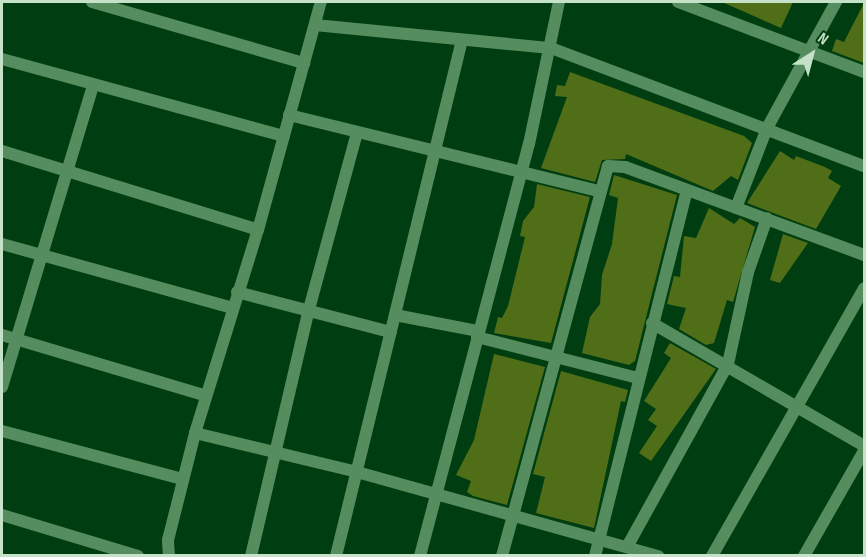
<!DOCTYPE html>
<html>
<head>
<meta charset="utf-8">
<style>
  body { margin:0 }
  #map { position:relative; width:866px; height:557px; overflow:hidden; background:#003e12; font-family:"Sofia Sans Condensed",sans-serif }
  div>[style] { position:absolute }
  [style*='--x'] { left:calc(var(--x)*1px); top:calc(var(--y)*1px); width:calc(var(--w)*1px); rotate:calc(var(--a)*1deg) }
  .building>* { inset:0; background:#4f6e17 }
  .street>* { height:12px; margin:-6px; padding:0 6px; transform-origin:6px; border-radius:6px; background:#568d5e }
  span { translate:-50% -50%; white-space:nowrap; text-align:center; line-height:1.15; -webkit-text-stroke:5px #003e12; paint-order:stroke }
  .frame { position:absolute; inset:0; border:3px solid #c5e2c8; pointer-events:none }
  .north { position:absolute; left:782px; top:24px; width:60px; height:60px; -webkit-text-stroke:4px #003e12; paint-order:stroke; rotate:36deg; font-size:16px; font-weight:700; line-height:24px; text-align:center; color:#c5e2c8 }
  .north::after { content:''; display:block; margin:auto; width:21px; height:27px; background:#c5e2c8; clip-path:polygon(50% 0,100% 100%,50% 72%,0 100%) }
</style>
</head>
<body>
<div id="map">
  <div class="building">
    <i style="clip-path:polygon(722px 2px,793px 2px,781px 28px)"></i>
    <i style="clip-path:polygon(864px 3px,864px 63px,832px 51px,836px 39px,844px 42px)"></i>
    <i style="clip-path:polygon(570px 72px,744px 136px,752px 143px,738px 180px,731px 176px,713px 191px,626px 154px,625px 159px,602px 160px,595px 182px,541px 168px,567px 97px,555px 96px,557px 85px,565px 86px)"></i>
    <i style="clip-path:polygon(780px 151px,794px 160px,796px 156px,825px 167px,832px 171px,828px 178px,841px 186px,816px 229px,747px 203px)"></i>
    <i style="clip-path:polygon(614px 175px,677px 195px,635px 361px,629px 365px,582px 353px,590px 317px,600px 304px,602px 275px,612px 244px,618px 198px,609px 195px)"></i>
    <i style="clip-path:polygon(537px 184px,590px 197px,551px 343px,494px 333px,498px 317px,502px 318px,508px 306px,525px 237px,520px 236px,523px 221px,534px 207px)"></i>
    <i style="clip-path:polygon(709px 208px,734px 224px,740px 218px,755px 227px,733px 302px,727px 300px,714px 343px,706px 345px,679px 329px,686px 308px,667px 304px,674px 276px,680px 277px,684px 236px,696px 238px)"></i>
    <i style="clip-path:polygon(783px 234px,808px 243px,780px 283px,770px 280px)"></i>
    <i style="clip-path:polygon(670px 343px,716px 369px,651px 461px,639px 453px,657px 426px,648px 420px,656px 409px,644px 401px,671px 358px,664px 353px)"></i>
    <i style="clip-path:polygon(494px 354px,545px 367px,507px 505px,473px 496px,467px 492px,471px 481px,456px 475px,474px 440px)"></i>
    <i style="clip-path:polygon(561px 371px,628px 390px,625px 402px,621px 401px,594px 528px,536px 513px,545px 477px,533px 474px)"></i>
  </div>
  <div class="street">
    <i style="--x:92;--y:2;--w:221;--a:16.1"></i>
    <i style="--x:678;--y:2;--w:199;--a:20.6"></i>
    <i style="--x:315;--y:25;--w:237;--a:5.6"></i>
    <i style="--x:551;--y:48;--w:335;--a:20.7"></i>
    <i style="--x:2;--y:59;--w:292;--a:15.3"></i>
    <i style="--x:289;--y:115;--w:319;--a:13.8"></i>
    <i style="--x:2;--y:151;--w:268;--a:17.1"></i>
    <i style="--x:736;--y:208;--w:86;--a:-68.8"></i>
    <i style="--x:767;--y:128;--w:144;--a:-61.3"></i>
    <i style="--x:2;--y:244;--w:239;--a:15.5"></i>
    <i style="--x:237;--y:292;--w:159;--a:14.6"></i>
    <i style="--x:395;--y:315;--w:85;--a:10.9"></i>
    <i style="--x:652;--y:323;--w:245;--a:30.1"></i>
    <i style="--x:2;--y:335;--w:213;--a:16.6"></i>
    <i style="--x:477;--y:337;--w:166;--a:14.3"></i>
    <i style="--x:2;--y:387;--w:315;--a:-73.2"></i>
    <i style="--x:2;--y:431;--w:187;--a:14.9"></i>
    <i style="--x:195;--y:433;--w:167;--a:13.5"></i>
    <i style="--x:357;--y:472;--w:313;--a:15.6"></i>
    <i style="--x:2;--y:515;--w:142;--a:16.8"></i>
    <i style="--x:627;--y:547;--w:209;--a:-61.1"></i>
    <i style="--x:728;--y:364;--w:94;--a:-77.7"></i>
    <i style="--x:748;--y:272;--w:57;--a:-70.6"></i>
    <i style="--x:169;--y:556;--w:16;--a:-94"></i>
    <i style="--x:168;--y:540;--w:110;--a:-75.8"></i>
    <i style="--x:195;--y:433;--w:213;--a:-72.8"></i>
    <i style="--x:258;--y:230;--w:237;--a:-74.6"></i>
    <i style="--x:251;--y:556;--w:250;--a:-76.8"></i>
    <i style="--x:308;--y:313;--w:187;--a:-74.8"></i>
    <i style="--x:336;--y:556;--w:531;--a:-76.28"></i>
    <i style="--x:420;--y:556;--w:426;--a:-75.2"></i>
    <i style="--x:529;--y:144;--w:145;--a:-78.1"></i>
    <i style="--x:502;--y:556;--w:404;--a:-74.8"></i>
    <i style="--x:608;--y:166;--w:17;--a:3"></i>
    <i style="--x:625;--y:167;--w:255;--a:20.2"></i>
    <i style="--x:595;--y:556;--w:377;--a:-75.9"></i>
    <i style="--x:712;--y:556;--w:308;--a:-60.4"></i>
    <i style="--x:804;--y:556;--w:121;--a:-60.3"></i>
  </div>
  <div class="frame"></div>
  <div class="north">N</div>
</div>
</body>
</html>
